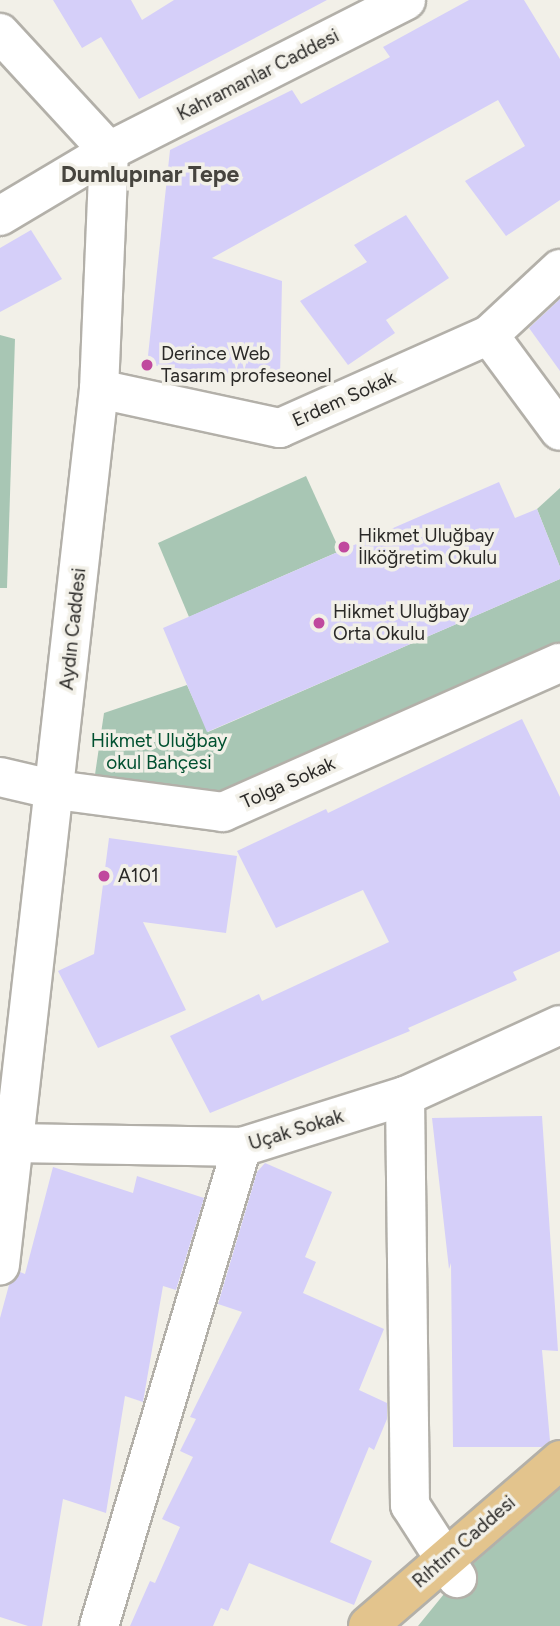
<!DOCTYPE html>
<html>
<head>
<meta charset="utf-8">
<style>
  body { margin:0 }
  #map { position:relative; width:560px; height:1626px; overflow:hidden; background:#f2f0e8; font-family:Figtree,sans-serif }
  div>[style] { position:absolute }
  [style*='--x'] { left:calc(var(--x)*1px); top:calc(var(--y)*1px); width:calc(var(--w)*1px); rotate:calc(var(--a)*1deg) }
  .green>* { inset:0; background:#a8c6b4 }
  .building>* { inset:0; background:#d5cff9 }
  .roads { filter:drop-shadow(2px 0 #b3b0a9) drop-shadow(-2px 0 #b3b0a9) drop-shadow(0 2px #b3b0a9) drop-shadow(0 -2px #b3b0a9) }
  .minor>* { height:38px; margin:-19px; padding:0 19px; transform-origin:19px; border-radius:19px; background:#fff }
  .major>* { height:38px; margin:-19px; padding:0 19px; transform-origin:19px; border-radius:19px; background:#e3c48d }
  .dots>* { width:19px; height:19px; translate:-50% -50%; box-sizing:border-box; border:4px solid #f2f0e8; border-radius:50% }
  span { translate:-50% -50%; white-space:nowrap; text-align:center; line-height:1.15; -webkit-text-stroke:7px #f2f0e8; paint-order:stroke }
  .street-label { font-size:19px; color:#2a2927 }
  .poi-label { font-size:19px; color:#2a2927 }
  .left { translate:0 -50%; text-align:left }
  .park-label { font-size:19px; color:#005030 }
  .quarter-label { font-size:23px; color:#46443e; font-weight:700 }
</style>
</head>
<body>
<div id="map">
  <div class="green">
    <i style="clip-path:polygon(0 335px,15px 339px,7px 588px,0 588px)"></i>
    <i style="clip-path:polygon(306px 476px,340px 551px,189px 617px,158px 543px)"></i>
    <i style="clip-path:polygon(560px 488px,560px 567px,537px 509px)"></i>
    <i style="clip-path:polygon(560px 579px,560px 663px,223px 812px,92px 795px,104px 713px,187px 685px,208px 732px)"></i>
    <i style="clip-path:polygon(560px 1487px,560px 1626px,418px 1626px,457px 1578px)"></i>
  </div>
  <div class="building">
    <i style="clip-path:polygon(53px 0,131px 0,142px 20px,174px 0,327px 0,139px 99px,101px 37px,82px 48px)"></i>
    <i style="clip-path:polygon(469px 0,524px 0,560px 59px,560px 200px,506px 236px,465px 181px,525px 146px,498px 100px,212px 258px,282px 281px,280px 379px,147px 365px,170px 150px,292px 90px,301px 104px,390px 57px,383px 47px)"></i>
    <i style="clip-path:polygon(406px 215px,449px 278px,386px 320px,395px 333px,348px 365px,300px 301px,367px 262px,354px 245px)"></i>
    <i style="clip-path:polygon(31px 230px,62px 279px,0 312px,0 248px)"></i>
    <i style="clip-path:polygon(560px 299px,560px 371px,529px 328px)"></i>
    <i style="clip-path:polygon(499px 482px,515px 518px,537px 509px,560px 567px,560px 579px,207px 732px,163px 628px)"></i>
    <i style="clip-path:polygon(522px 719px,560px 797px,560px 951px,513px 972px,517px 980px,408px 1028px,410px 1031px,210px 1113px,170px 1036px,259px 994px,262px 1001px,389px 942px,363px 890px,276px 928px,237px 851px,326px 809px,328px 813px)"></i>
    <i style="clip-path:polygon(109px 838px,237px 856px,226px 933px,143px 922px,186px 1010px,98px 1048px,58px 971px,94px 954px)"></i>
    <i style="clip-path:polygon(542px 1116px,558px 1351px,542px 1350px,550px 1441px,542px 1447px,453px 1447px,451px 1263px,449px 1269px,432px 1118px)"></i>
    <i style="clip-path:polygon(265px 1163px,332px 1192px,305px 1257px,316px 1262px,303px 1293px,384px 1329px,359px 1390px,387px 1403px,387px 1419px,374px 1450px,369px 1447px,330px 1542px,372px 1561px,354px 1605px,249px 1563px,228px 1611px,221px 1608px,213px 1626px,130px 1626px,150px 1581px,155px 1583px,180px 1527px,162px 1519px,193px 1457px,180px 1451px,196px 1419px,190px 1417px,242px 1312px,218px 1304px,257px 1172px)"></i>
    <i style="clip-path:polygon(53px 1167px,133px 1193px,137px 1176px,204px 1198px,176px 1290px,163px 1286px,143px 1402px,125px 1396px,106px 1513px,63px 1499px,42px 1626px,28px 1626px,0 1617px,0 1318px,9px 1285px,20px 1272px,25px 1274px)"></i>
  </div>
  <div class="roads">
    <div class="minor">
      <i style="--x:0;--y:33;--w:161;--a:47.3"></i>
      <i style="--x:109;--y:151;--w:238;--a:92.4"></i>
      <i style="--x:99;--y:389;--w:882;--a:96.45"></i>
      <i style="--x:0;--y:216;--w:127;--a:-30.8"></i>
      <i style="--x:109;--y:151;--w:333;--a:-26.9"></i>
      <i style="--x:489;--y:335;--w:119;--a:53.5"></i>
      <i style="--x:99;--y:389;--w:185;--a:12.2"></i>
      <i style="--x:280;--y:428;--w:229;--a:-24"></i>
      <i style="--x:489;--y:335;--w:97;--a:-42.9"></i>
      <i style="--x:0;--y:777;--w:57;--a:13.1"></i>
      <i style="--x:56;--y:790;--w:168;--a:7.5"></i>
      <i style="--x:223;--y:812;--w:368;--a:-23.9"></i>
      <i style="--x:405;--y:1096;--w:409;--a:89.3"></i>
      <i style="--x:410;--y:1505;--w:87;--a:57.2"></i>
      <i style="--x:13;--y:1143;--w:229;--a:1"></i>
      <i style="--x:242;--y:1147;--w:171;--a:-17.4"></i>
      <i style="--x:405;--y:1096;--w:170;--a:-24.6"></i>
      <i style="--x:99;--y:1626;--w:500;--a:-73.4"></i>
    </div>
    <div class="major">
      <i style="--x:368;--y:1626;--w:254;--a:-40.8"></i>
    </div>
  </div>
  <div class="dots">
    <i style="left:147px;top:365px;background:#c0499e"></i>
    <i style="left:344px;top:547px;background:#c0499e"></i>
    <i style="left:319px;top:623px;background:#c0499e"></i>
    <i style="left:104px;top:876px;background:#c0499e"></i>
  </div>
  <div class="street-label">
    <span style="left:258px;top:75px;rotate:-27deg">Kahramanlar Caddesi</span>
    <span style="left:344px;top:399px;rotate:-24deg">Erdem Sokak</span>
    <span style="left:73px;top:629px;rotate:-84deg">Aydın Caddesi</span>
    <span style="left:288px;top:783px;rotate:-24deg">Tolga Sokak</span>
    <span style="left:296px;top:1130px;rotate:-17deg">Uçak Sokak</span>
    <span style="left:464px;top:1542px;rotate:-41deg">Rıhtım Caddesi</span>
  </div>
  <div class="poi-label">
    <span class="left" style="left:161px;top:365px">Derince Web<br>Tasarım profeseonel</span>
    <span class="left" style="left:358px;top:547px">Hikmet Uluğbay<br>İlköğretim Okulu</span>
    <span class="left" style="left:333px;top:623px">Hikmet Uluğbay<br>Orta Okulu</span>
    <span class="left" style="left:118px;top:876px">A101</span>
  </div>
  <div class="park-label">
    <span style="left:159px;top:752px">Hikmet Uluğbay<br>okul Bahçesi</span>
  </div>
  <div class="quarter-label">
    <span style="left:150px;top:174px">Dumlupınar Tepe</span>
  </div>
</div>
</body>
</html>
